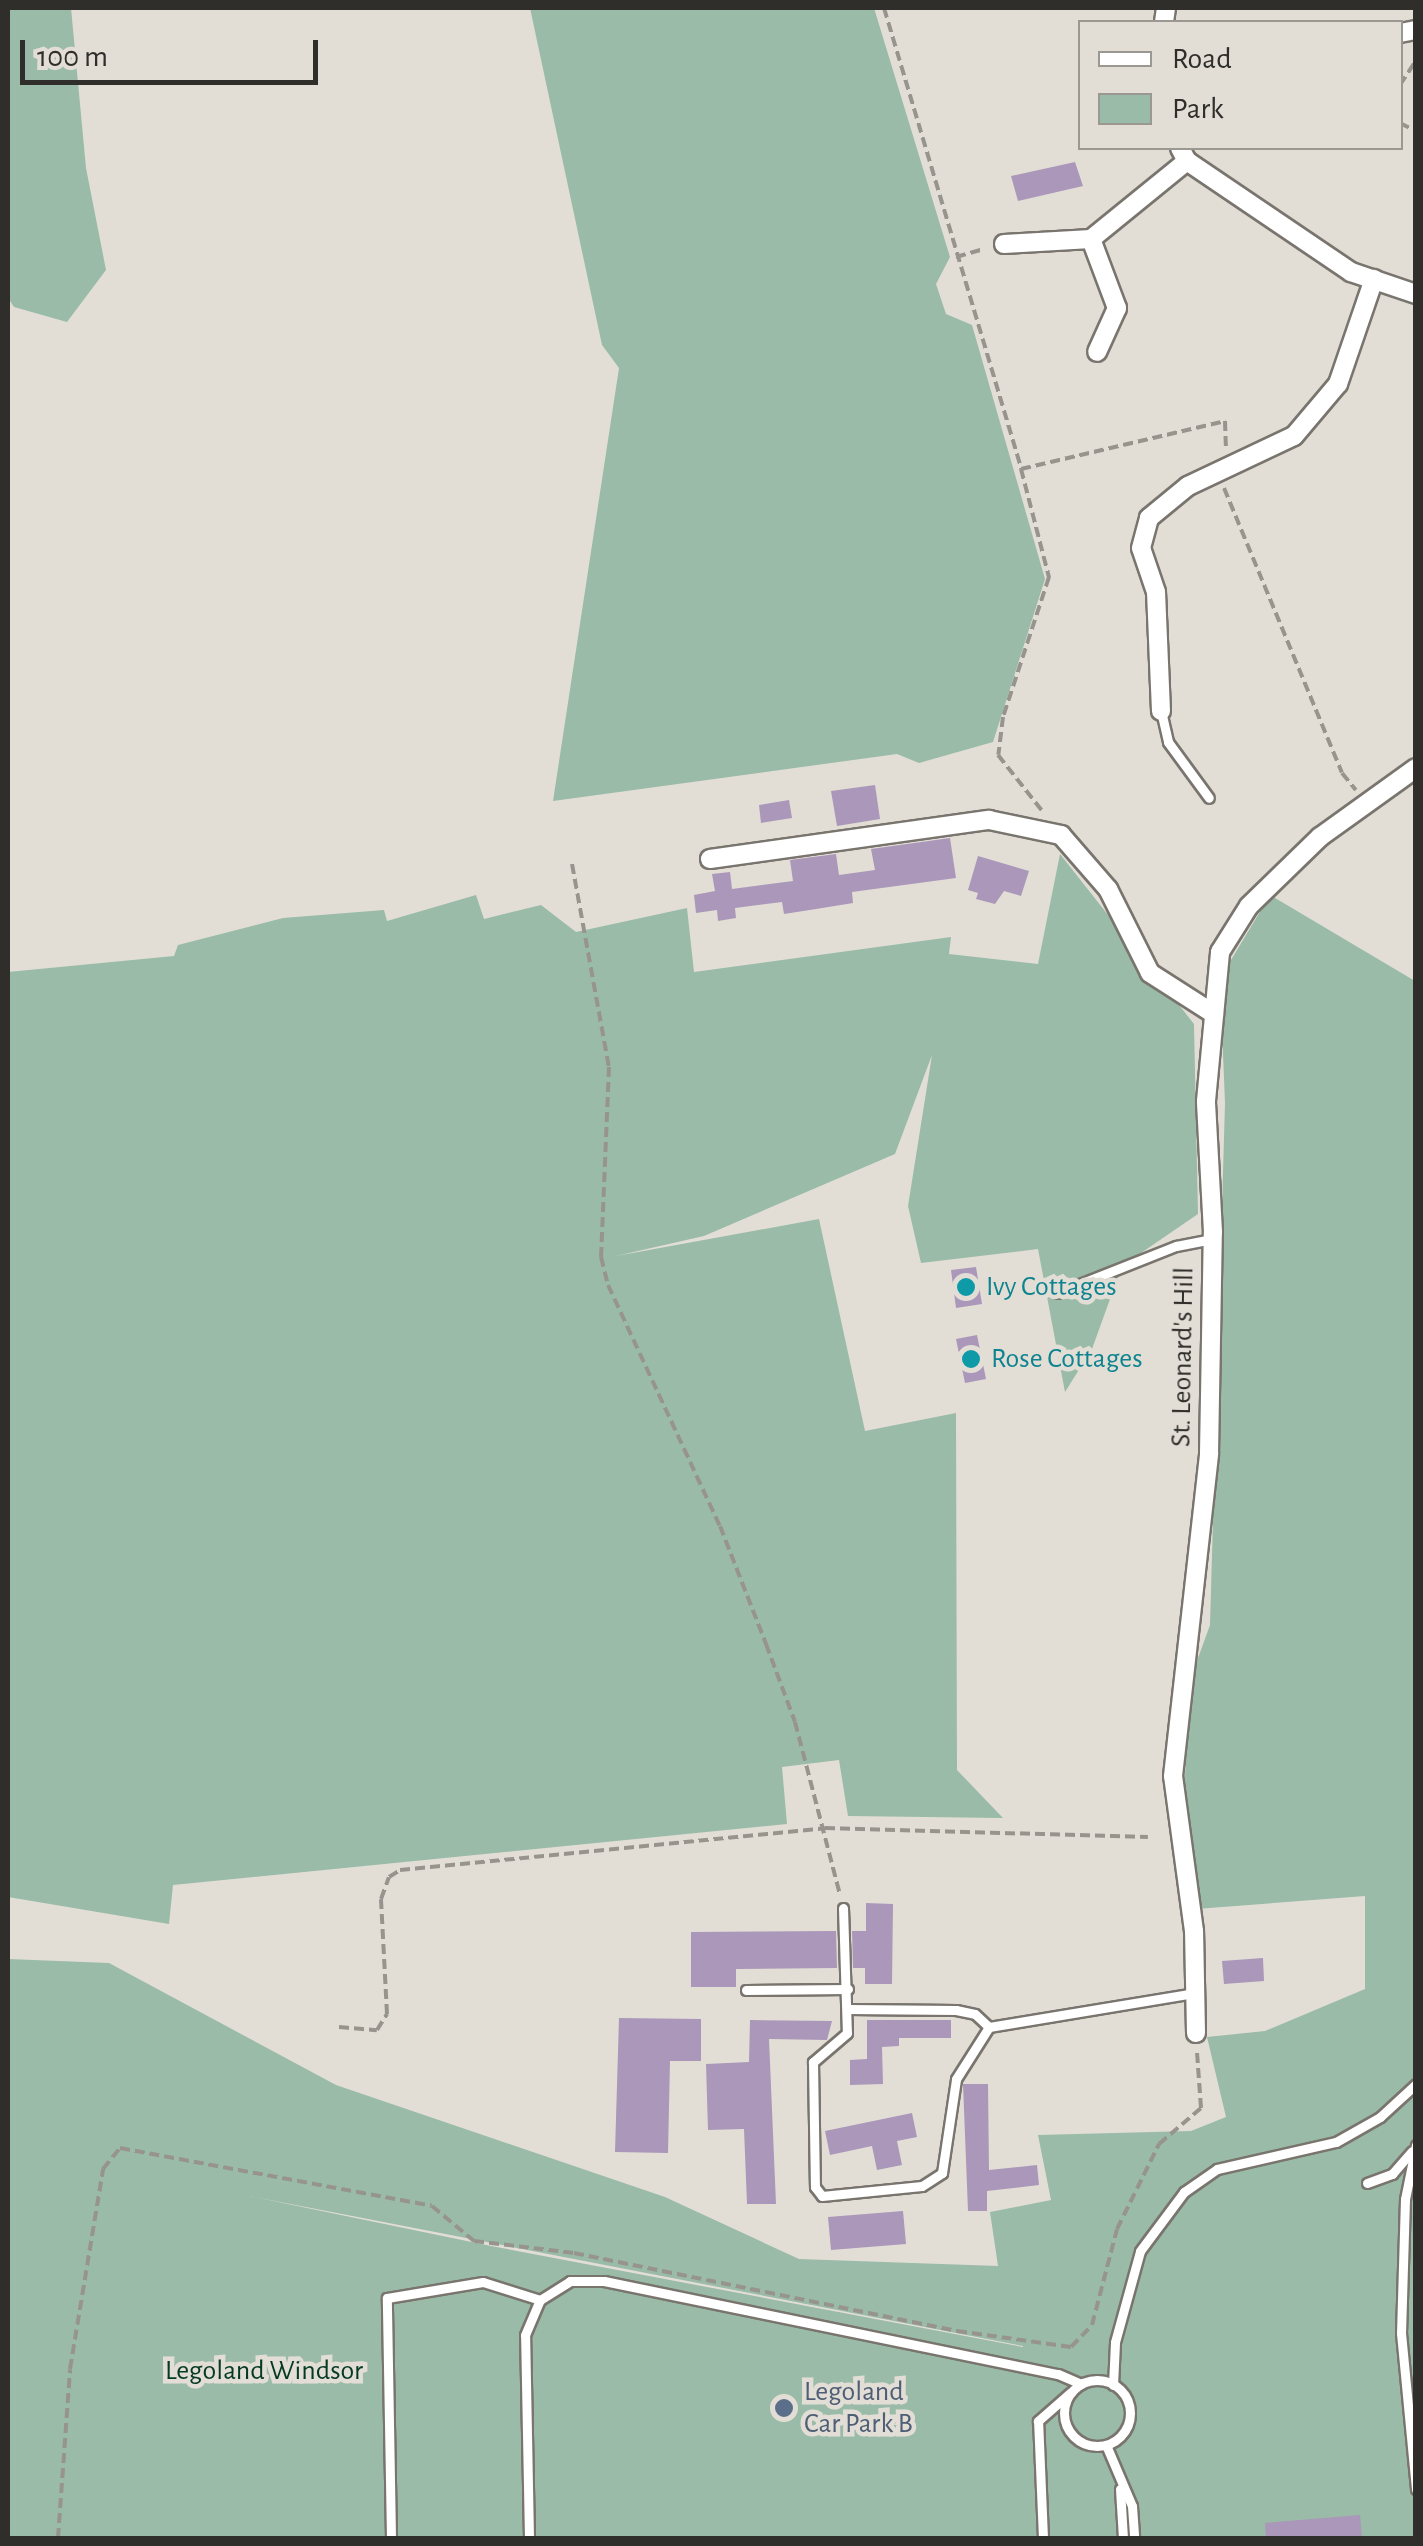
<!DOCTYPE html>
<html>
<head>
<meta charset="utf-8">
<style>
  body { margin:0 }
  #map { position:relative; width:1423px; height:2546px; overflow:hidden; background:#e2ded6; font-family:"Alegreya Sans",sans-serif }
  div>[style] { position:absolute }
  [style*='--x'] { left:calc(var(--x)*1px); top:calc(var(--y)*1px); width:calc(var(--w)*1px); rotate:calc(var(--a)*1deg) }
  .green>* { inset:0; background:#9abba8 }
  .building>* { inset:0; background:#aa97b9 }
  .path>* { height:4px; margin-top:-2px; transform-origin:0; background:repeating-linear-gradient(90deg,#96948d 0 10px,transparent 0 15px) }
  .roads { filter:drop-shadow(2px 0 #79756e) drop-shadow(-2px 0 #79756e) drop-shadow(0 2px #79756e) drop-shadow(0 -2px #79756e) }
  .lane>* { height:9px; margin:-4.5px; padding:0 4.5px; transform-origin:4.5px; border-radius:4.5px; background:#fff }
  .lane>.ring { margin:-4.5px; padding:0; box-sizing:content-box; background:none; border:9px solid #fff; border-radius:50% }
  .street>* { height:18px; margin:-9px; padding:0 9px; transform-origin:9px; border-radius:9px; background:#fff }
  .dots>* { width:28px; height:28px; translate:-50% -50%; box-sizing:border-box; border:5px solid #e2ded6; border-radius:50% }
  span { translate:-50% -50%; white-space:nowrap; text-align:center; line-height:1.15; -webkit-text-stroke:9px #e2ded6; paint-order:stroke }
  .culture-label { font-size:28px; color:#0d838f }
  .left { translate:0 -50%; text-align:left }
  .street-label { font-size:28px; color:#2f2e2a }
  .park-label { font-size:28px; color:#043a24 }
  .service-label { font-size:28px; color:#4e5e75 }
  .frame { position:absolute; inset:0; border:10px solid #2f2e2a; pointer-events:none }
  .legend { position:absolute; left:1078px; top:20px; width:325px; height:130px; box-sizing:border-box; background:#e2ded6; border:2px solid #9a9891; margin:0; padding:12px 18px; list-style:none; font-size:30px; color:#2f2e2a }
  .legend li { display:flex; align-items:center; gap:20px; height:50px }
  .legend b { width:50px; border:2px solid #9a9891 }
  .scale { position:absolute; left:20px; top:40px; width:298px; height:45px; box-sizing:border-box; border:5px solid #2f2e2a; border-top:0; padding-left:12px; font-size:30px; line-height:35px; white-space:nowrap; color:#2f2e2a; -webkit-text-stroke:8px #e2ded6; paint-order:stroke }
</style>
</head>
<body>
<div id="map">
  <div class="green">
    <i style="clip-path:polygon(8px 8px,71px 8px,86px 168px,106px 270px,67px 322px,14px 307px,8px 298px)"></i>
    <i style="clip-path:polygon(530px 8px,874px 8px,950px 257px,936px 284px,946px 314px,972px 325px,1045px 579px,993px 742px,919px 763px,897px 754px,553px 801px,619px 368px,602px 345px)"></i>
    <i style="clip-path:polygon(1060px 854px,1194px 1024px,1198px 1214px,1122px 1266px,1092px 1349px,1065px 1392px,1038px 1249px,921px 1263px,908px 1206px,932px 1055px,895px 1154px,704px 1236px,616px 1256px,819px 1219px,865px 1431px,956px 1413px,957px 1770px,1003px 1818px,848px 1816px,839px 1760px,782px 1767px,787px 1824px,173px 1885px,169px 1924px,8px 1897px,8px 972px,174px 956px,178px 945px,283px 918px,384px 910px,387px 921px,476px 895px,484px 919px,541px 905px,576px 932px,687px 908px,694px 972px,951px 937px,949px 954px,1038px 964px)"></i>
    <i style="clip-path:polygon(evenodd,1270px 895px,1415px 981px,1415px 2538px,8px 2538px,8px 1959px,109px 1963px,336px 2085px,665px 2197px,799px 2259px,998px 2266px,990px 2212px,1051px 2200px,1038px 2135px,1191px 2131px,1226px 2117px,1207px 2037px,1265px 2031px,1365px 1989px,1365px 1896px,1196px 1909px,1184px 1802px,1189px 1683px,1210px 1625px,1225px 1103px,1221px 1003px,1225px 970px,1270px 895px,249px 2196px,1023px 2346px,1023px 2347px,491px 2246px,249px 2196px)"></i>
  </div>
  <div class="building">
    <i style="clip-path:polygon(1075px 162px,1083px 186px,1018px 201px,1011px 176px)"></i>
    <i style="clip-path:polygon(875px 785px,880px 819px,837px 826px,831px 791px)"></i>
    <i style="clip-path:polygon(789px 800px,792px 818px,761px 823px,759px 805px)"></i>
    <i style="clip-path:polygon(950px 838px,956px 878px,852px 892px,853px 903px,816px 909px,784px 914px,782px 902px,735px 908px,736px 918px,718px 921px,717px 910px,696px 913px,694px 895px,715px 891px,712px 874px,730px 872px,732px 889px,793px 881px,790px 860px,836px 854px,839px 875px,875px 870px,871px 849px)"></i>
    <i style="clip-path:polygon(978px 856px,1029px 871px,1021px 896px,1004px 891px,995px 904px,976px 899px,978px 893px,968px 890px)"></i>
    <i style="clip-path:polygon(976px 1267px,982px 1304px,956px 1308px,951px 1270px)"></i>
    <i style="clip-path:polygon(977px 1335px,986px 1379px,965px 1383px,956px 1339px)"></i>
    <i style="clip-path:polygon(866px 1903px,893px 1904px,892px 1984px,865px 1984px,865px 1968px,853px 1968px,852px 1931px,866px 1931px)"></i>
    <i style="clip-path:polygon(836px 1931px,837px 1968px,736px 1969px,736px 1987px,691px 1987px,691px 1932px)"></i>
    <i style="clip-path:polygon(1263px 1958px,1264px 1981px,1224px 1984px,1222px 1961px)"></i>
    <i style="clip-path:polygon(619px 2018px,701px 2019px,701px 2061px,670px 2061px,668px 2153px,615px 2152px)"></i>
    <i style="clip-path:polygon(750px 2020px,832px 2021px,827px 2040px,769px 2039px,776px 2204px,747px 2204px,744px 2129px,708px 2130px,706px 2064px,749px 2062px)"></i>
    <i style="clip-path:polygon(867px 2020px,951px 2020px,951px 2038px,899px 2038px,899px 2046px,882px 2047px,883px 2084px,850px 2085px,850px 2060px,867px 2059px)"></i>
    <i style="clip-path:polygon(963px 2084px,988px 2084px,989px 2170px,1037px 2165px,1039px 2185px,987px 2191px,987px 2211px,968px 2211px)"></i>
    <i style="clip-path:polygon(912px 2113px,917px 2137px,897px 2141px,902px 2165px,877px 2170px,872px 2146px,830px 2155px,825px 2131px)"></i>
    <i style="clip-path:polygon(903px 2211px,906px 2244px,831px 2250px,828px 2217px)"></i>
    <i style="clip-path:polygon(1360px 2515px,1362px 2538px,1266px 2538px,1265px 2523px)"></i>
  </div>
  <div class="path">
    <i style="--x:884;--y:8;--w:481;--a:73.4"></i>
    <i style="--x:1021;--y:469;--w:210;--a:-13.2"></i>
    <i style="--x:1225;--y:421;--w:25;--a:88"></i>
    <i style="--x:1400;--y:85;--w:30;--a:-57"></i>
    <i style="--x:1400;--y:123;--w:18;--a:27"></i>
    <i style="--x:956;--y:257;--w:29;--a:-16"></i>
    <i style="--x:1021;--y:469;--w:112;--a:75.5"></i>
    <i style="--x:1049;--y:577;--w:147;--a:108.2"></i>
    <i style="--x:1003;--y:717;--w:38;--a:97"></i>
    <i style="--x:998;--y:755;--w:73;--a:51.7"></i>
    <i style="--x:1224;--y:488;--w:308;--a:67.5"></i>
    <i style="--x:1342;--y:773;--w:22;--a:51"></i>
    <i style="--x:572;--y:864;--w:206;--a:79.7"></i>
    <i style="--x:609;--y:1067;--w:190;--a:92.4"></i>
    <i style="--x:601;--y:1257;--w:29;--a:76"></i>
    <i style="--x:608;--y:1285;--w:266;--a:65.1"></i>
    <i style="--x:720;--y:1526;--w:127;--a:68.7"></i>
    <i style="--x:766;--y:1644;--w:83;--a:69.6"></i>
    <i style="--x:795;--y:1722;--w:179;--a:75.4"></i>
    <i style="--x:339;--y:2027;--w:38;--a:5"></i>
    <i style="--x:377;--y:2030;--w:19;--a:-58"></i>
    <i style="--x:387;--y:2014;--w:115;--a:-93"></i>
    <i style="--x:381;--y:1899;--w:23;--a:-70"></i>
    <i style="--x:389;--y:1877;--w:13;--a:-32"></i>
    <i style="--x:400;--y:1870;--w:427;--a:-5.6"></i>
    <i style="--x:825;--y:1828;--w:323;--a:1.6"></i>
    <i style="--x:58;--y:2538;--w:169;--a:-85.9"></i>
    <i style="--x:70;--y:2369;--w:203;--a:-80.6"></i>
    <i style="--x:103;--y:2169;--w:27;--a:-51"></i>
    <i style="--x:120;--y:2148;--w:317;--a:10.5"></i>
    <i style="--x:432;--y:2206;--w:55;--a:39.8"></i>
    <i style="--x:474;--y:2241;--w:101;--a:6.8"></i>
    <i style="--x:574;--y:2253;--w:391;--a:11.5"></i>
    <i style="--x:957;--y:2331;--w:115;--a:8"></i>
    <i style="--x:1071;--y:2347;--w:30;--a:-46"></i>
    <i style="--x:1092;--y:2325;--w:99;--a:-75.4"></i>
    <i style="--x:1117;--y:2229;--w:95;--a:-63.7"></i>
    <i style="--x:1159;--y:2144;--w:55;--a:-40.6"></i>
    <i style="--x:1201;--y:2108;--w:56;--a:-94.1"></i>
  </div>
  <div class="roads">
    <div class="lane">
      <i style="--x:1161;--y:711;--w:32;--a:77"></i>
      <i style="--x:1168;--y:742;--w:69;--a:53.8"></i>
      <i style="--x:1057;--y:1293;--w:128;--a:-21.6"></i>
      <i style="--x:1176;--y:1246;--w:38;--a:-11"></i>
      <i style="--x:843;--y:1908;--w:125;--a:88.2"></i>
      <i style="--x:847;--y:2033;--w:45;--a:139.5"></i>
      <i style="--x:813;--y:2062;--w:125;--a:89.1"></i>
      <i style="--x:815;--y:2187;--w:11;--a:52"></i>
      <i style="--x:822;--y:2196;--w:100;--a:-5.7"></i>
      <i style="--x:922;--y:2186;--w:24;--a:-33"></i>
      <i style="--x:942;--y:2173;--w:95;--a:-81.5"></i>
      <i style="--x:956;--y:2079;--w:62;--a:-57.6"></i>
      <i style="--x:746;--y:1990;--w:102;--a:-0.6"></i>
      <i style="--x:848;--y:2009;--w:108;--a:0.5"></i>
      <i style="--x:956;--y:2010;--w:19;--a:12"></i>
      <i style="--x:975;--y:2014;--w:19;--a:43"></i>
      <i style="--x:989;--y:2027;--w:209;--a:-9.4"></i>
      <i style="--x:1416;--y:2145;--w:55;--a:101.5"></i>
      <i style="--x:1405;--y:2199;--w:134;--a:91.7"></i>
      <i style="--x:1401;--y:2333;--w:157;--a:84.5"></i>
      <i style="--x:1367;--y:2183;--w:27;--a:-20"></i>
      <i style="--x:1392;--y:2174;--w:30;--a:-49"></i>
      <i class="ring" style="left:1064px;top:2380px;width:57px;height:57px"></i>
      <i style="--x:1113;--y:2385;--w:43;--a:-87.3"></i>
      <i style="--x:1115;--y:2342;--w:94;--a:-74.6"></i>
      <i style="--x:1140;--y:2251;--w:74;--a:-53.3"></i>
      <i style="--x:1184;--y:2192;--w:40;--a:-34.9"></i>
      <i style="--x:1217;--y:2169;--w:122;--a:-12.8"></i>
      <i style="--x:1336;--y:2142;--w:51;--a:-29.6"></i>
      <i style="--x:1380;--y:2117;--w:49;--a:-42.5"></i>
      <i style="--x:1106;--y:2445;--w:66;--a:66.9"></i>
      <i style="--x:1132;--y:2506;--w:32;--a:86"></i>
      <i style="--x:1120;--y:2489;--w:49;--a:86.5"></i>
      <i style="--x:391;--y:2538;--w:240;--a:-91"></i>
      <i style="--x:387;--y:2298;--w:97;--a:-9.5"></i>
      <i style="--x:483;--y:2282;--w:60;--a:17.5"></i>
      <i style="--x:529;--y:2538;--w:203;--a:-91.1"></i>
      <i style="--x:525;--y:2335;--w:38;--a:-67"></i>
      <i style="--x:540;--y:2300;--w:36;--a:-32"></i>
      <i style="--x:570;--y:2281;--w:34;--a:0"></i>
      <i style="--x:604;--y:2281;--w:463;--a:11.6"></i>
      <i style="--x:1058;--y:2374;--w:25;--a:23"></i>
      <i style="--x:1043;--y:2538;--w:117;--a:-92.4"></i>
      <i style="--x:1038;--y:2421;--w:43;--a:-41.2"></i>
    </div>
    <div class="street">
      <i style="--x:1164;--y:22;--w:14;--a:-82"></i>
      <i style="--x:1400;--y:33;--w:16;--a:-11"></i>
      <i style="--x:1180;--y:148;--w:15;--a:62"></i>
      <i style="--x:1187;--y:161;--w:198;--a:34.1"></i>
      <i style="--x:1351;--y:272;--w:69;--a:18.7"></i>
      <i style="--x:1091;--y:239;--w:74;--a:69.4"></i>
      <i style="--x:1117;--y:308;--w:48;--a:114.4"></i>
      <i style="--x:1004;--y:244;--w:87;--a:-3.3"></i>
      <i style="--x:1091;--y:239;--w:124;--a:-39.1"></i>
      <i style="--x:1161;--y:711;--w:119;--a:-92.4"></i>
      <i style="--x:1156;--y:592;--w:46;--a:-108.8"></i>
      <i style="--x:1141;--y:548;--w:31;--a:-75"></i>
      <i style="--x:1149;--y:518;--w:50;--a:-39.4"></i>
      <i style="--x:1188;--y:486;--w:117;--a:-25.3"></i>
      <i style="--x:1294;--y:436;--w:68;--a:-49.8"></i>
      <i style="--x:1338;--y:384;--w:111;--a:-71.1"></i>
      <i style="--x:710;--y:859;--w:282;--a:-8"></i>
      <i style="--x:989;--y:820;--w:74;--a:11.8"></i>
      <i style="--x:1061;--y:835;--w:72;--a:49"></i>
      <i style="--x:1108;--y:889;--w:94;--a:63.4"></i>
      <i style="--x:1150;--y:973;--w:76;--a:32.6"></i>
      <i style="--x:1196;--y:2033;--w:102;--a:-91.1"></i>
      <i style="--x:1194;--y:1931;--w:156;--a:-97.7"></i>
      <i style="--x:1173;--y:1776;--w:325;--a:-83.6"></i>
      <i style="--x:1209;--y:1453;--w:221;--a:-89"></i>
      <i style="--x:1213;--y:1232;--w:131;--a:-93.1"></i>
      <i style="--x:1206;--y:1101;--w:150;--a:-84.6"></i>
      <i style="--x:1220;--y:952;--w:54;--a:-57.8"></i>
      <i style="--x:1249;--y:906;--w:99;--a:-44.2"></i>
      <i style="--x:1320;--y:837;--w:118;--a:-35.7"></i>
    </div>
  </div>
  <div class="dots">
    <i style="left:966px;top:1287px;background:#0f9aa8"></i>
    <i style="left:971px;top:1359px;background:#0f9aa8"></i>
    <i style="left:784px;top:2408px;background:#5c6f8a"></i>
  </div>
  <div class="culture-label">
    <span class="left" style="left:986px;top:1287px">Ivy Cottages</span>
    <span class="left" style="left:991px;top:1359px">Rose Cottages</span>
  </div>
  <div class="street-label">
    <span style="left:1183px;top:1357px;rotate:-89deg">St. Leonard's Hill</span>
  </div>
  <div class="park-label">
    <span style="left:264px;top:2371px">Legoland Windsor</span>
  </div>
  <div class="service-label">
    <span class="left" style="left:804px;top:2408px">Legoland<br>Car Park B</span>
  </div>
  <div class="frame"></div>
  <ul class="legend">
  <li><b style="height:12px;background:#fff"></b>Road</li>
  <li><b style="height:28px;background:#9abba8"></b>Park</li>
  </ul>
  <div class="scale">100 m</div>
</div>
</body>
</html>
